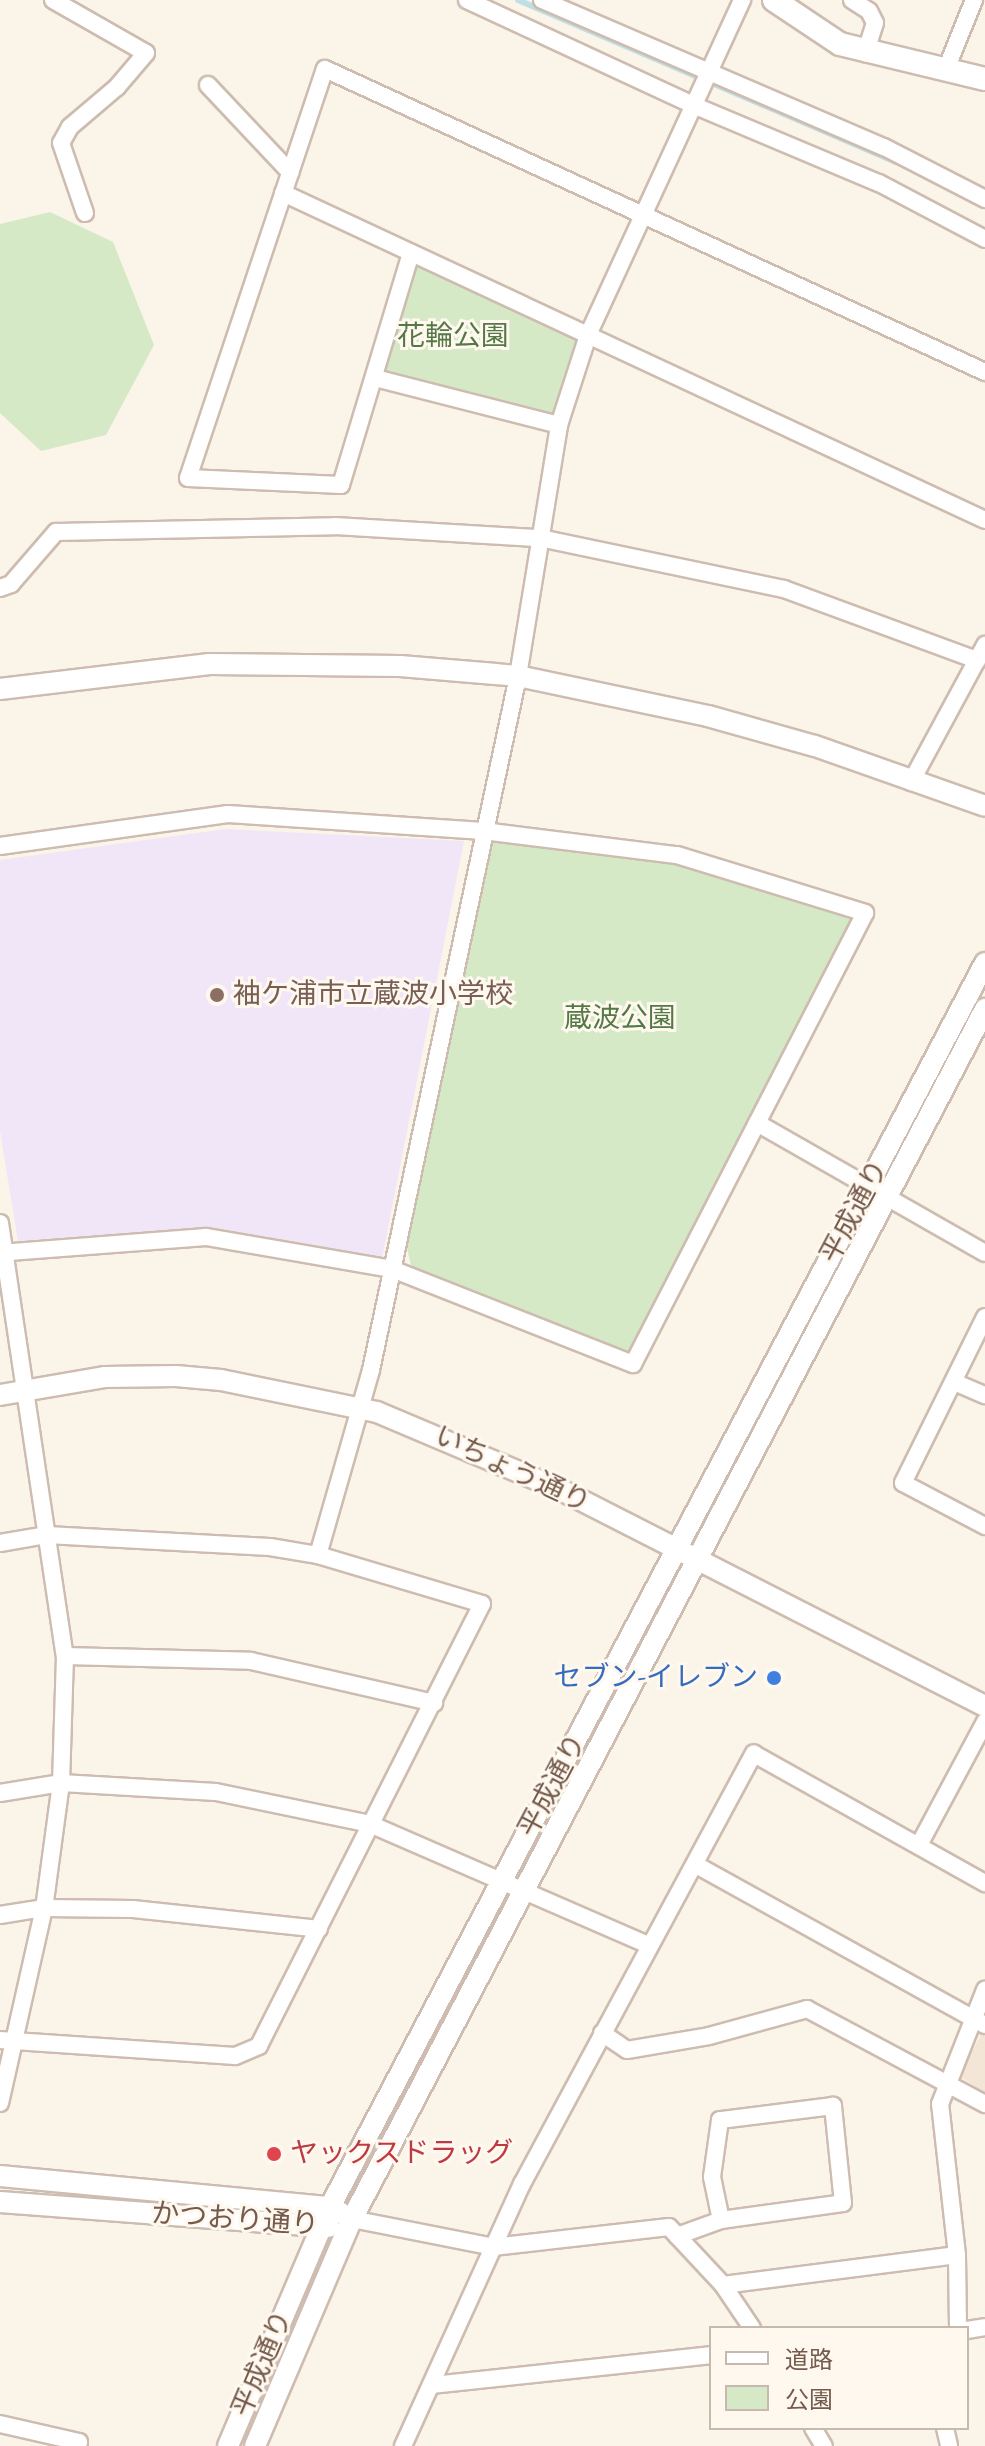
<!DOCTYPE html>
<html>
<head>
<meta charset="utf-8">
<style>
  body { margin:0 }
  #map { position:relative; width:985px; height:2446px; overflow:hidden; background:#fbf4e9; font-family:"Alegreya Sans","Noto Sans JP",sans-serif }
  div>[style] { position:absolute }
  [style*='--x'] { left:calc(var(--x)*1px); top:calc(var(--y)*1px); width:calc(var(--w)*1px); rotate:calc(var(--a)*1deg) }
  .residential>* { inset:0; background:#f3e6d7 }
  .education>* { inset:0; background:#f1e5f8 }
  .green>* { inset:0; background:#d5e9c7 }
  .stream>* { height:6px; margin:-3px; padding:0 3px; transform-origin:3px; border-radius:3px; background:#bedfe4 }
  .roads { filter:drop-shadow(2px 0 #cdbcaf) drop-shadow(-2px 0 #cdbcaf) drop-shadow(0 2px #cdbcaf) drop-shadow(0 -2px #cdbcaf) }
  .minor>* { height:16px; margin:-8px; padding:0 8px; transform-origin:8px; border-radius:8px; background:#fff }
  .tertiary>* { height:20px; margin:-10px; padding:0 10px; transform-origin:10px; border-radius:10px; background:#fff }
  .secondary>* { height:22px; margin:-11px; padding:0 11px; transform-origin:11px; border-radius:11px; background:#fff }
  .dots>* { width:22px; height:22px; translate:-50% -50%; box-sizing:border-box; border:4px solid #fef8ef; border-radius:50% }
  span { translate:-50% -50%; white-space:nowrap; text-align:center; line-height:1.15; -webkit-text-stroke:6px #fef8ef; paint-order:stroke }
  .park-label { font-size:28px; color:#557946 }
  .education-label { font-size:28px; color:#785e54 }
  .left { translate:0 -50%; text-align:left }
  .street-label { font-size:28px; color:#755b4d }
  .shop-label { font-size:28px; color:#366cbe }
  .right { translate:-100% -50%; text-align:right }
  .health-label { font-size:28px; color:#be3a42 }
  .legend { position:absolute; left:709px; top:2326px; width:260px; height:104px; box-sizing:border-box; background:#fef8ef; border:2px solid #c7b9ae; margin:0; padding:10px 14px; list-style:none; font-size:24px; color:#755b4d }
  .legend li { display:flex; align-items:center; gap:16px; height:40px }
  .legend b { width:40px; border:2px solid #c7b9ae }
</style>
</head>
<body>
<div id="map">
  <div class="residential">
    <i style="clip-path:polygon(983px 2031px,985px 2032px,985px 2093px,959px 2076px)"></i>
  </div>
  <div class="education">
    <i style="clip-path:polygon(226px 829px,464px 841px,382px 1258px,204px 1227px,18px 1241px,0 1131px,0 860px)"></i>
  </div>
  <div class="green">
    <i style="clip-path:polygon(50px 212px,113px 242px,154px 345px,106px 435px,41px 451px,0 413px,0 224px)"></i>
    <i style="clip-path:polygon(411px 253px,588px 335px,559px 425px,375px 378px)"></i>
    <i style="clip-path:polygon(483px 831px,677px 855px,865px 913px,633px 1364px,412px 1270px,407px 1248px)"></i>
  </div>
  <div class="stream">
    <i style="--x:518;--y:0;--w:411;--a:23.2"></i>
  </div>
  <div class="roads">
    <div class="minor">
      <i style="--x:53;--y:0;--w:107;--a:29.7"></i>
      <i style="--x:146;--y:53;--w:45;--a:130.5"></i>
      <i style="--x:117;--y:87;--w:62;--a:139.6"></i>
      <i style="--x:70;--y:127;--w:18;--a:119"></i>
      <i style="--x:61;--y:143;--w:74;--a:71.1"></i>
      <i style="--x:467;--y:0;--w:249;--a:24.9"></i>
      <i style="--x:693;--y:105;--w:202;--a:22.8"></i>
      <i style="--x:879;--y:183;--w:120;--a:27.8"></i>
      <i style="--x:542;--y:0;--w:372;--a:23.3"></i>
      <i style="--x:884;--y:147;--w:114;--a:27.2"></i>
      <i style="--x:852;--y:0;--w:20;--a:33"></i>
      <i style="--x:869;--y:11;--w:13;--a:63"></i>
      <i style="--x:875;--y:23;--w:32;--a:108"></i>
      <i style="--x:945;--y:72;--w:78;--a:-68.1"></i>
      <i style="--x:208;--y:85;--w:120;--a:46.7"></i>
      <i style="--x:283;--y:193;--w:774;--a:24.98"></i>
      <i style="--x:411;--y:253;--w:242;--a:106.8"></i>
      <i style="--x:341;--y:485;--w:153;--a:-177.4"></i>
      <i style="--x:188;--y:478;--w:431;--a:-71.5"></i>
      <i style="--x:325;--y:69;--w:726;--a:24.66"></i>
      <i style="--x:375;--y:378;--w:190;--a:14.3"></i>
      <i style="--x:0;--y:588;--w:12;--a:-20"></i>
      <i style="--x:11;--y:584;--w:69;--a:-49.1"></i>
      <i style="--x:56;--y:532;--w:279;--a:-1.2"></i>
      <i style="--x:335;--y:526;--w:205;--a:3.4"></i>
      <i style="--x:540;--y:538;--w:249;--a:11.8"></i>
      <i style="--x:784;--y:589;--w:206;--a:20.2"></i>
      <i style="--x:911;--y:782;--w:156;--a:-61.6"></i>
      <i style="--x:0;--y:846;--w:230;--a:-8"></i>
      <i style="--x:228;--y:814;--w:256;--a:3.8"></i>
      <i style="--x:483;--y:831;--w:195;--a:7.1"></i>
      <i style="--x:677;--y:855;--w:197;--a:17.1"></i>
      <i style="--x:865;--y:913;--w:507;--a:117.22"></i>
      <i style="--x:633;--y:1364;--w:259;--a:-158.5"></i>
      <i style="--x:392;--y:1269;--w:189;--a:-170.2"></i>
      <i style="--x:206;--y:1237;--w:207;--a:175.6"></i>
      <i style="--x:757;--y:1123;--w:262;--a:29.7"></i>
      <i style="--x:0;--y:1223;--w:438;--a:81.5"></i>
      <i style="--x:65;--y:1656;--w:127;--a:91.8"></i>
      <i style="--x:61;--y:1783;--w:126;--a:97.7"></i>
      <i style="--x:44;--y:1908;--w:200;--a:102.7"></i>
      <i style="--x:985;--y:1317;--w:185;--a:116.3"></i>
      <i style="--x:903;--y:1483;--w:93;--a:27.7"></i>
      <i style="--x:954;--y:1382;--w:34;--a:23"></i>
      <i style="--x:0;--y:1543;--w:48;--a:-9.7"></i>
      <i style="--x:47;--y:1535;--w:223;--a:3.1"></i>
      <i style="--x:270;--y:1547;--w:49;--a:9.5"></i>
      <i style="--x:318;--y:1555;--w:171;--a:16.6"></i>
      <i style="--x:482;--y:1604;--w:495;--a:116.8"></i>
      <i style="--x:259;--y:2046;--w:26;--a:157"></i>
      <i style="--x:235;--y:2056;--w:236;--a:-176.1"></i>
      <i style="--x:318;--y:1555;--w:192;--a:-74"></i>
      <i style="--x:371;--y:1370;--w:709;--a:-78.04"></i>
      <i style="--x:518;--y:676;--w:254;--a:-80.7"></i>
      <i style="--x:559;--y:425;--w:95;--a:-72.1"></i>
      <i style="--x:588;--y:335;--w:369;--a:-65.3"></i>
      <i style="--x:65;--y:1656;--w:186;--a:1.5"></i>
      <i style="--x:251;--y:1661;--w:188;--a:12.9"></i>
      <i style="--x:0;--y:1793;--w:62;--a:-9.3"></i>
      <i style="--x:61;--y:1783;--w:155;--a:3.3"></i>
      <i style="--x:216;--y:1792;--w:157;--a:11.7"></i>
      <i style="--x:370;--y:1824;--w:303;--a:23.5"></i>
      <i style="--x:919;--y:1845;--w:140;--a:-61.8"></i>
      <i style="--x:696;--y:1865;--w:330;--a:29"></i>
      <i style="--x:0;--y:1915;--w:45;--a:-9"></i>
      <i style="--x:44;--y:1908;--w:89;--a:0.6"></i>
      <i style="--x:133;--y:1909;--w:187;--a:6.1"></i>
      <i style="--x:602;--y:2033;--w:30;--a:34"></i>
      <i style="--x:627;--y:2050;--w:83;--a:-9.7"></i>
      <i style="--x:709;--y:2036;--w:102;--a:-15.4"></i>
      <i style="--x:807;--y:2009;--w:202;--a:28.1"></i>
      <i style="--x:352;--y:2219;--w:144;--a:11.2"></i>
      <i style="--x:493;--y:2247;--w:177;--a:-6.5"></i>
      <i style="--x:669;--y:2227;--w:79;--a:47"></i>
      <i style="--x:723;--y:2285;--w:52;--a:56"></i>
      <i style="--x:677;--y:2236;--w:47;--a:-20"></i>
      <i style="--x:721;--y:2220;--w:123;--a:-7.9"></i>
      <i style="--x:843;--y:2203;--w:98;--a:-95.9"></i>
      <i style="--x:833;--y:2106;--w:114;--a:172.9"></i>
      <i style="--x:720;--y:2120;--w:58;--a:98"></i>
      <i style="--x:712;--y:2177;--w:44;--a:78.2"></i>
      <i style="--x:723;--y:2285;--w:236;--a:-7.3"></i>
      <i style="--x:958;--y:2328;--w:73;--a:-90.8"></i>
      <i style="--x:957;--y:2255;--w:152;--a:-96.4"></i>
      <i style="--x:940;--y:2104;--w:123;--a:-68.5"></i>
      <i style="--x:967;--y:2330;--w:18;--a:-9"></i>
      <i style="--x:432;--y:2385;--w:281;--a:-6.1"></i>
      <i style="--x:0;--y:2424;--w:81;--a:12.8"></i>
      <i style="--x:79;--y:2442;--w:4;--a:104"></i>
      <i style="--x:813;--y:2428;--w:21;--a:59"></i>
      <i style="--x:945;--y:2428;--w:18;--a:77"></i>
      <i style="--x:403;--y:2446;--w:288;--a:-65.6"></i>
      <i style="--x:522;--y:2184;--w:489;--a:-61.7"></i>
      <i style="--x:754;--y:1754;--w:265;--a:29.2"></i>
    </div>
    <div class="tertiary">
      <i style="--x:0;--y:689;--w:211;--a:-6.8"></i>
      <i style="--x:210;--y:664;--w:190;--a:0.6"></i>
      <i style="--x:400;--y:666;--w:118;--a:4.8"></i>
      <i style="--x:518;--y:676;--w:194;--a:11.9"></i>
      <i style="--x:708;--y:716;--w:111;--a:15.7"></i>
      <i style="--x:815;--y:746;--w:180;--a:19.4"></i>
      <i style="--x:0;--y:1395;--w:107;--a:-9.7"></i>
      <i style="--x:105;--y:1377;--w:71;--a:-0.8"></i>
      <i style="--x:176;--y:1376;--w:45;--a:5.1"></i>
      <i style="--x:221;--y:1380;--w:159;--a:11.6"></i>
      <i style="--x:377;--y:1412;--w:198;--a:22.9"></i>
      <i style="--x:559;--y:1489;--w:478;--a:27"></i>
      <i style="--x:0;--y:2176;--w:331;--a:5.4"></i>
      <i style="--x:330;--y:2207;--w:13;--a:29"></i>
      <i style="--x:0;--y:2202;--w:330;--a:4.3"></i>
      <i style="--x:228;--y:2446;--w:260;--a:-66.9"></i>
      <i style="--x:330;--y:2207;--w:1406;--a:-62.23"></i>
      <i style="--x:255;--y:2446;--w:247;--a:-66.9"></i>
      <i style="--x:352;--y:2219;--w:1366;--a:-62.38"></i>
    </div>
    <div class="secondary">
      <i style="--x:774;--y:0;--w:79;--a:33.7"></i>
      <i style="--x:840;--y:44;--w:149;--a:13.6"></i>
    </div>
  </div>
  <div class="dots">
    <i style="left:217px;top:995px;background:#8d6e63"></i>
    <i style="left:774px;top:1678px;background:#3f7fe0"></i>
    <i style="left:274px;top:2154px;background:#e0444e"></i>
  </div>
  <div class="park-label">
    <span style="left:453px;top:337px">花輪公園</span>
    <span style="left:620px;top:1019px">蔵波公園</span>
  </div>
  <div class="education-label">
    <span class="left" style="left:233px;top:995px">袖ケ浦市立蔵波小学校</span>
  </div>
  <div class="street-label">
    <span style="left:855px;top:1212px;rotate:-62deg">平成通り</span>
    <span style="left:512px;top:1470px;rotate:25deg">いちょう通り</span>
    <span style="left:553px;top:1786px;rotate:-62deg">平成通り</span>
    <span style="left:235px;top:2220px;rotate:4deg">かつおり通り</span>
    <span style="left:263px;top:2364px;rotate:-67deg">平成通り</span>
  </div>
  <div class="shop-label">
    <span class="right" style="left:758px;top:1678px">セブン-イレブン</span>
  </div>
  <div class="health-label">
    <span class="left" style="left:290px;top:2154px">ヤックスドラッグ</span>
  </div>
  <ul class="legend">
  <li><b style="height:10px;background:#fff"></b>道路</li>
  <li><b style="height:22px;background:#d5e9c7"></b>公園</li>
  </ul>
</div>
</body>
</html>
